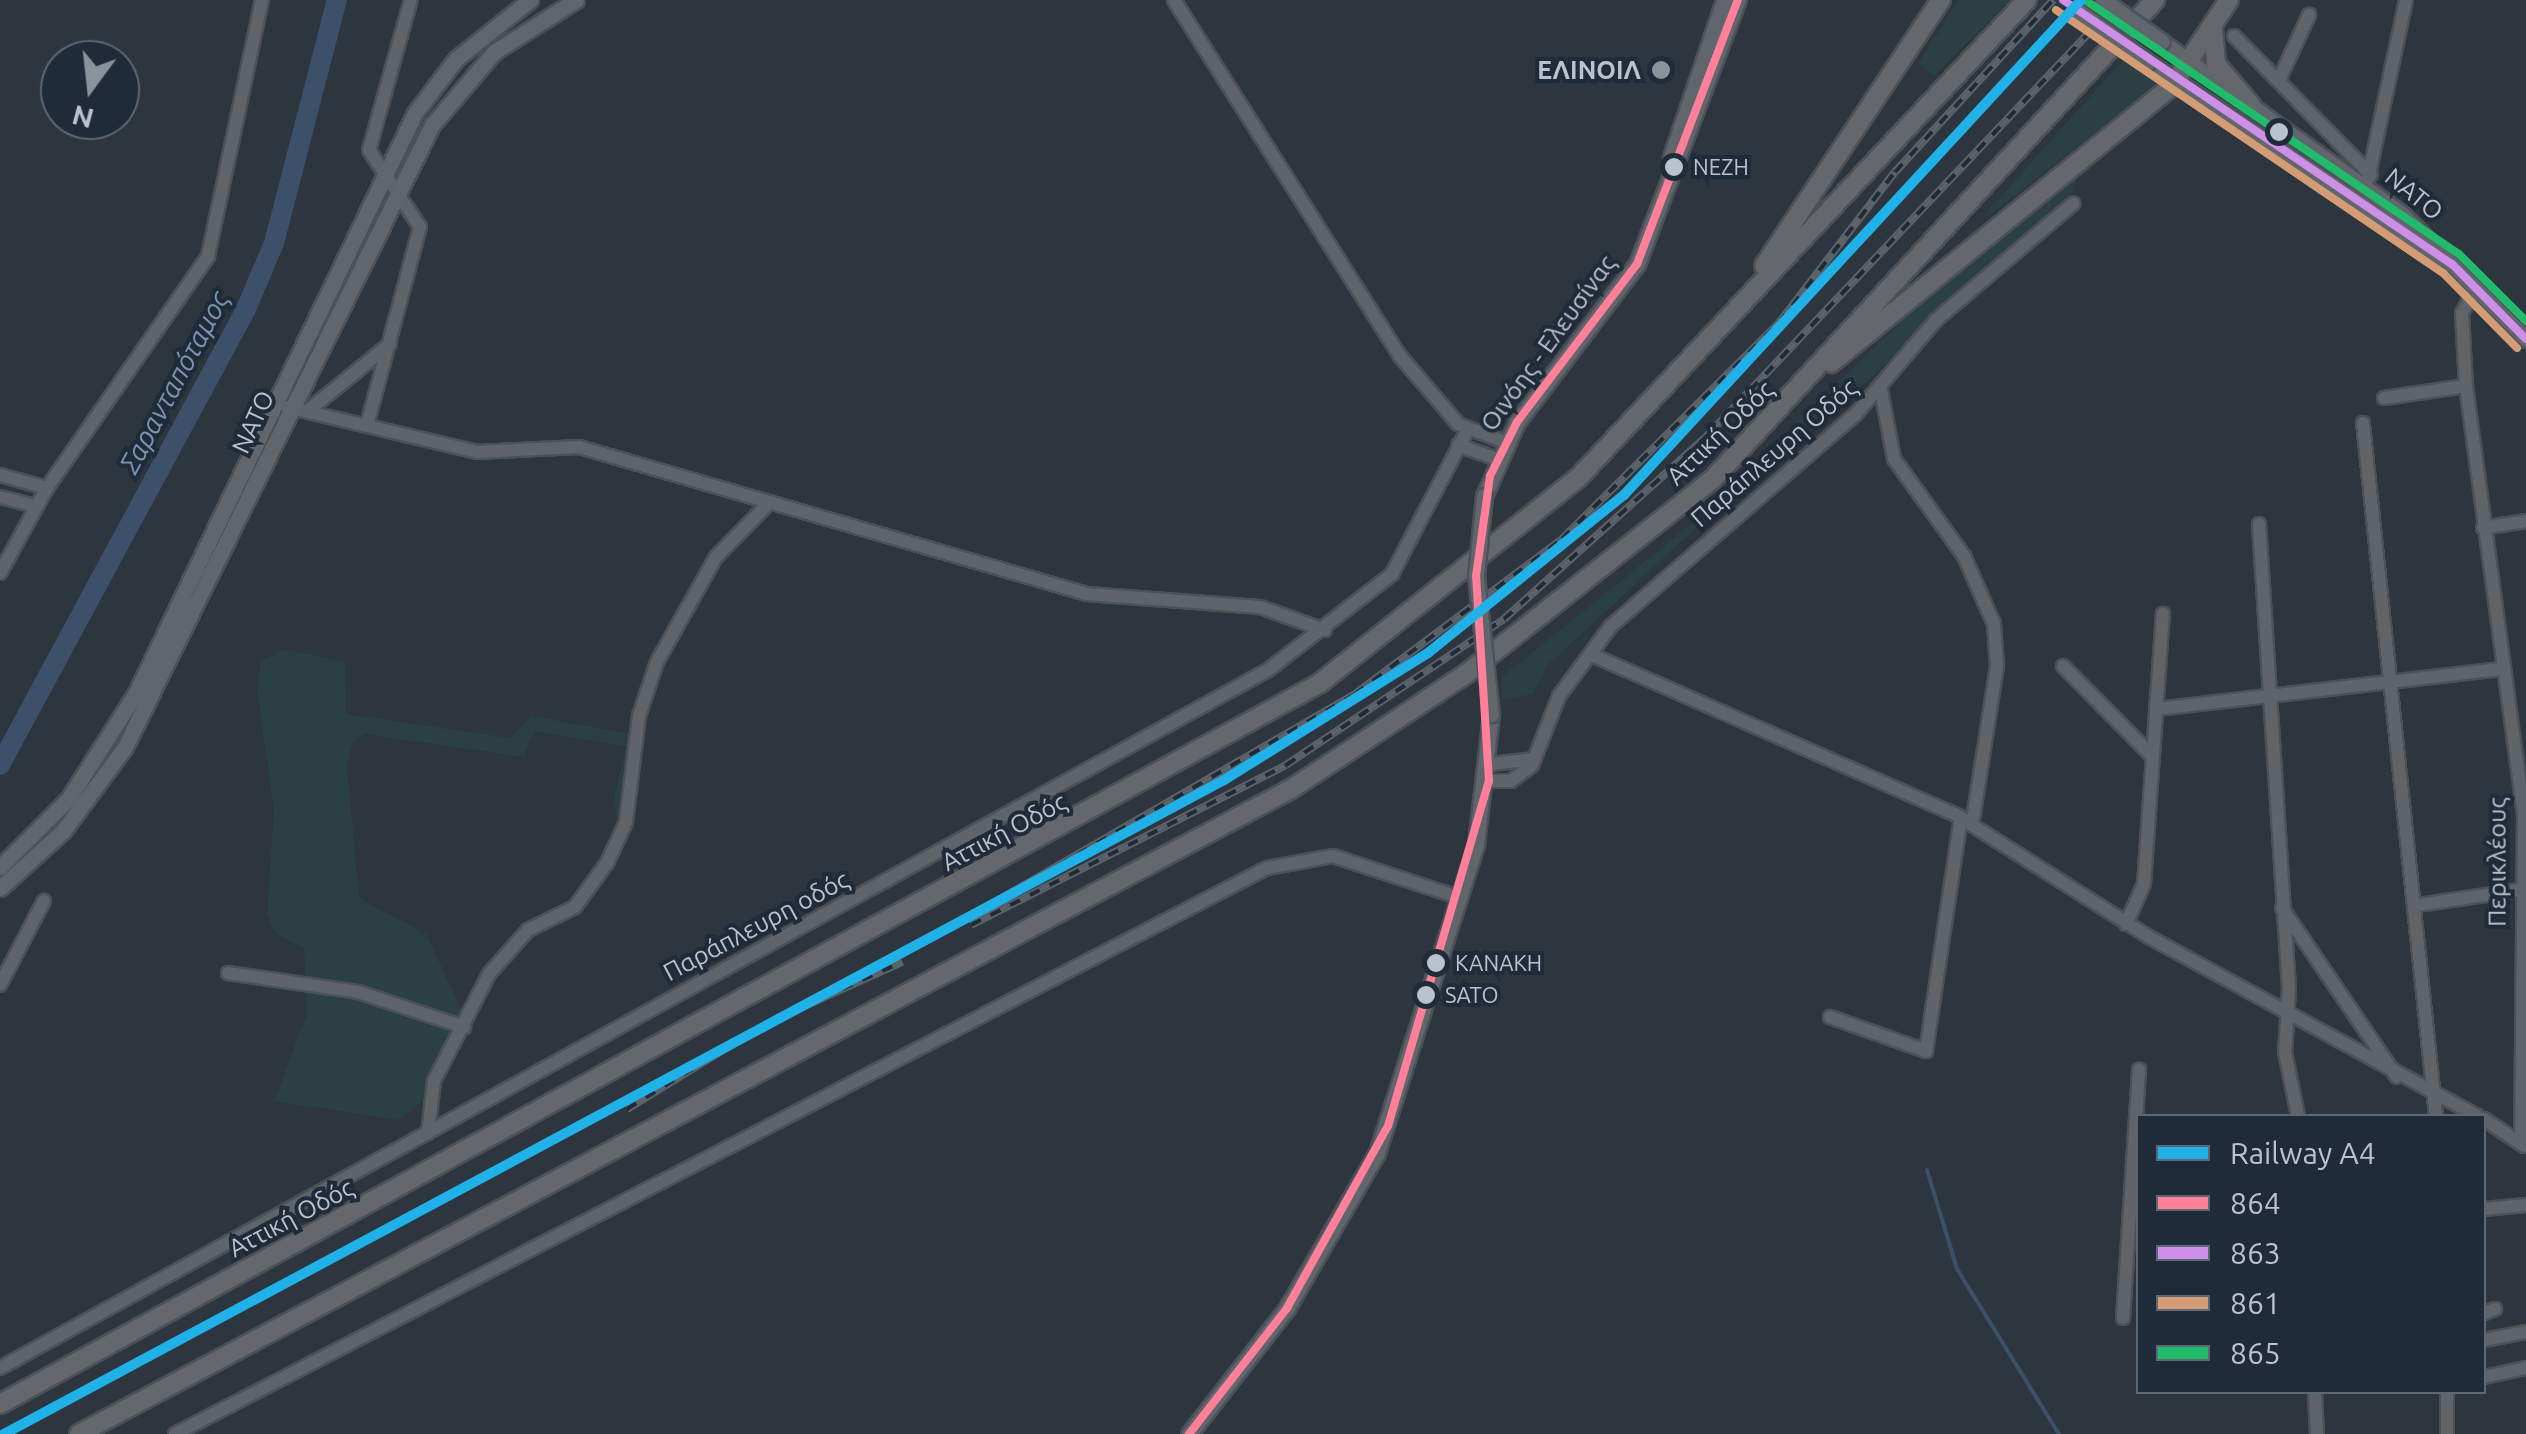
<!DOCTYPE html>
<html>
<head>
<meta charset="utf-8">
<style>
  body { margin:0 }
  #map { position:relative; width:2526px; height:1434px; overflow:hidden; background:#2d353e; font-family:Ubuntu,sans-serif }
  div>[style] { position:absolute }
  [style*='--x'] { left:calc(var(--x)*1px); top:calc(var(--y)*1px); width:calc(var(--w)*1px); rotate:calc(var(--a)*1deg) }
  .green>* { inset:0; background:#2a4044 }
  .stream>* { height:4px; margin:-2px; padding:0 2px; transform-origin:2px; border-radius:2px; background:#3c5069 }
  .river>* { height:20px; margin:-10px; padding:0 10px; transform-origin:10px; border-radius:10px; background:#3c5069 }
  .roads { filter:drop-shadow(2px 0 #4c5158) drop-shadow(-2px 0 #4c5158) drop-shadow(0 2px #4c5158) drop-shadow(0 -2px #4c5158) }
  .minor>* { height:12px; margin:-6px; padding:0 6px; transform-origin:6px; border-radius:6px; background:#5f646b }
  .major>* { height:15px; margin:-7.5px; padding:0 7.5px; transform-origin:7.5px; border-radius:7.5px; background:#61656c }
  .highway>* { height:18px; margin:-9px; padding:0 9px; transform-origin:9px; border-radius:9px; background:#64676b }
  .rail>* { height:8px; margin-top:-4px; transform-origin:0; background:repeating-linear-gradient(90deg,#202b39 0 11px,#5c6269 0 22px); box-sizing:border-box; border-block:2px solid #5c6269 }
  .bridges { filter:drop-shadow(2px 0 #4c525a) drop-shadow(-2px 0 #4c525a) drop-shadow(0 2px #4c525a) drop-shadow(0 -2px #4c525a) }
  .major-bridge>* { height:15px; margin:-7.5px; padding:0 7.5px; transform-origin:7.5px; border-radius:7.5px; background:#61656c }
  .bus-1>* { height:8px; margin:-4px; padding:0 4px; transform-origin:4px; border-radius:4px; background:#ff8098 }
  .bus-2>* { height:8px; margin:-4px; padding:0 4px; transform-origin:4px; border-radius:4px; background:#ce8fe9 }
  .bus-3>* { height:8px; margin:-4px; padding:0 4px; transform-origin:4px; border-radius:4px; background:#d39c74 }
  .bus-4>* { height:8px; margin:-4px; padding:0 4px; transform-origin:4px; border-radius:4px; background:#20bc6c }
  .rail-1>* { height:10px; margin:-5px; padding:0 5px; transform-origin:5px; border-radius:5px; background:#20b1e8 }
  .dots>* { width:28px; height:28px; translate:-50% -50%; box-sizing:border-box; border:5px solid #202b39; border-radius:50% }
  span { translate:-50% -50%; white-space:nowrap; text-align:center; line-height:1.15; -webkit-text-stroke:8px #202b39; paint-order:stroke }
  .bus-label { font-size:22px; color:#bac2cd }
  .left { translate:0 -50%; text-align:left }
  .poi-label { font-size:25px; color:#bac2cd; font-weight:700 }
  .right { translate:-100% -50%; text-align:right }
  .street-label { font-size:25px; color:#bac2cd }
  .water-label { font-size:28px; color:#7a93b0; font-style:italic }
  .legend { position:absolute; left:2136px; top:1114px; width:350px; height:280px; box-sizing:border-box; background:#202b39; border:2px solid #5e6774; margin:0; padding:12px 18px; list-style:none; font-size:30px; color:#bac2cd }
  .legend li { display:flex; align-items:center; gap:20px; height:50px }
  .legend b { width:50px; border:2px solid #5e6774 }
  .north { position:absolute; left:40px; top:40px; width:100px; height:100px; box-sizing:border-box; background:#202b39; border:2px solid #5e6774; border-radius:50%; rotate:195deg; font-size:28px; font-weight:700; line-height:40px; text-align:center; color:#bac2cd }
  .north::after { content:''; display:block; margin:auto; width:35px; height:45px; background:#89919b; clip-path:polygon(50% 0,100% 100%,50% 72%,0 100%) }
</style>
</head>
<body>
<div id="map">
  <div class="green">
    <i style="clip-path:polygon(1959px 0,2010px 0,1934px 76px,1918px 63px)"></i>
    <i style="clip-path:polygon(2126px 57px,2157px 84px,1985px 219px,1990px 208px)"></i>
    <i style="clip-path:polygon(2196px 77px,2368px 195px,2192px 83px)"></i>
    <i style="clip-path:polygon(2077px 177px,2070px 202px,1851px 395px,1844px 391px,1548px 665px,1533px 694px,1502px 699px,1501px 678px,1701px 516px,1927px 296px)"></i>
    <i style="clip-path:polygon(283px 649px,345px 662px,346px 714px,510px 738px,531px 716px,632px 734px,618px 819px,613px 803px,626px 746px,534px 731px,524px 757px,365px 734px,353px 741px,347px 765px,359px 898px,426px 934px,462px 1010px,424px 1101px,398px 1120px,274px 1101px,307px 1013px,304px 949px,274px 931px,267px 914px,274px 810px,257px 691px,260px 663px)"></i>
  </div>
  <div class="stream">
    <i style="--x:1927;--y:1170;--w:103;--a:73.1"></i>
    <i style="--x:1957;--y:1269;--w:194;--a:58.3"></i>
  </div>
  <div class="river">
    <i style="--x:0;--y:765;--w:518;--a:-61.65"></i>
    <i style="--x:246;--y:309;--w:72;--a:-67"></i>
    <i style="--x:274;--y:243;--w:251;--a:-75.5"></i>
  </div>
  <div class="roads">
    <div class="minor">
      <i style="--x:1174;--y:0;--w:422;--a:57.6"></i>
      <i style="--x:1400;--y:356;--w:89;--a:49.5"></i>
      <i style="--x:1458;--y:424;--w:50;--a:21"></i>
      <i style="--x:2234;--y:36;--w:195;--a:45.4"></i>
      <i style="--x:2279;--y:80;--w:72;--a:-65.2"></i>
      <i style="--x:2368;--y:179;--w:183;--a:-78"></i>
      <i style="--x:2476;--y:288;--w:29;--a:119"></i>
      <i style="--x:2462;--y:313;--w:73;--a:86.9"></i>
      <i style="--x:2466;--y:386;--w:433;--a:82.3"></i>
      <i style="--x:2524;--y:815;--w:328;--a:90.5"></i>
      <i style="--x:1881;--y:390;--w:70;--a:79.3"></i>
      <i style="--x:1894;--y:459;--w:120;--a:54.2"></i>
      <i style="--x:1964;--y:556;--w:74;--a:66.2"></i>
      <i style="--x:1994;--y:624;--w:42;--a:85.9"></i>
      <i style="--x:1997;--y:666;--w:161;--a:98.9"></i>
      <i style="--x:2384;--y:398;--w:83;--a:-8.3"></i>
      <i style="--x:287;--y:407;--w:195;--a:13.3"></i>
      <i style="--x:477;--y:452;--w:102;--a:-2.8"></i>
      <i style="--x:579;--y:447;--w:529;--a:16.14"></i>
      <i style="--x:1087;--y:594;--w:173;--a:4.3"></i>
      <i style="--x:1260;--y:607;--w:69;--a:19.5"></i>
      <i style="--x:309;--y:410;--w:104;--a:-39.2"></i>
      <i style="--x:2363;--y:423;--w:697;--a:83.99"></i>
      <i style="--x:367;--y:425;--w:205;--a:-75"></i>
      <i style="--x:420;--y:227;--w:92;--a:-123.5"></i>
      <i style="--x:369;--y:150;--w:156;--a:-74.4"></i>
      <i style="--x:1458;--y:445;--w:41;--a:19.7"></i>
      <i style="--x:0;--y:475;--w:49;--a:15.5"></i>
      <i style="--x:0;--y:497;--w:37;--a:14"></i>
      <i style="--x:2259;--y:524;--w:466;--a:86.3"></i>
      <i style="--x:2289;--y:989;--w:63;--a:93.6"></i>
      <i style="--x:2285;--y:1052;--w:65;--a:78.5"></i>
      <i style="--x:2483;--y:528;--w:44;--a:-9.2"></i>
      <i style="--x:0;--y:573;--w:97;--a:-61.1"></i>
      <i style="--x:47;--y:488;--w:282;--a:-55.2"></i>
      <i style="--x:208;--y:256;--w:262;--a:-78.1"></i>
      <i style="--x:1592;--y:655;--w:398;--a:23.7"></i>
      <i style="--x:1956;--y:815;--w:228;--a:32.3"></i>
      <i style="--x:2149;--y:937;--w:374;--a:28.6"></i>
      <i style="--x:2063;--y:666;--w:127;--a:45.3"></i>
      <i style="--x:2156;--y:709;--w:350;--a:-6.6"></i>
      <i style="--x:1491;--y:764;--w:44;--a:-6.5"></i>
      <i style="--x:1489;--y:781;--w:22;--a:0"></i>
      <i style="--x:1511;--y:781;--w:26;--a:-37"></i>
      <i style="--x:1532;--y:765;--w:74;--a:-68.6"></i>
      <i style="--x:1559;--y:696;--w:87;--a:-53.4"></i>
      <i style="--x:1611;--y:626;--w:323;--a:-40.9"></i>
      <i style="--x:1855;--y:415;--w:125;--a:-49.5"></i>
      <i style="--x:1936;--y:320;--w:180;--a:-40.3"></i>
      <i style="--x:2418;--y:905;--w:102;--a:-8.4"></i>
      <i style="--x:2282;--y:908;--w:204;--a:55.8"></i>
      <i style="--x:2126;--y:924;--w:44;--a:-65.8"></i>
      <i style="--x:2144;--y:884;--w:271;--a:-86"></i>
      <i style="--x:228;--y:973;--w:131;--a:8.3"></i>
      <i style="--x:358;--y:992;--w:112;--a:18.3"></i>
      <i style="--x:0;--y:985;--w:95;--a:-62.4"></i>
      <i style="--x:1830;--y:1017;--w:102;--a:19.5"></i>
      <i style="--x:1926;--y:1051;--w:236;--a:-81.5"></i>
      <i style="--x:2484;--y:1119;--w:48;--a:34"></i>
      <i style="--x:428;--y:1133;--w:52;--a:-83.4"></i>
      <i style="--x:434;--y:1081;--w:120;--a:-62.8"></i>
      <i style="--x:489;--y:974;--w:59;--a:-48.4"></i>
      <i style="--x:528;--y:930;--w:52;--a:-26.1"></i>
      <i style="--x:575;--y:907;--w:54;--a:-54"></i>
      <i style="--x:607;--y:863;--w:45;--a:-65.1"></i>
      <i style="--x:626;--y:822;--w:107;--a:-83"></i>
      <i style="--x:639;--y:716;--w:57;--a:-71.6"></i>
      <i style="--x:657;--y:662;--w:120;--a:-60.7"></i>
      <i style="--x:716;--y:557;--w:76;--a:-45.5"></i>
      <i style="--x:2484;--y:1209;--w:42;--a:-5.4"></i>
      <i style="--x:2484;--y:1313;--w:12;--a:-20"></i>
      <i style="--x:2123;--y:1318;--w:249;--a:-86.3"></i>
      <i style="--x:2484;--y:1340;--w:43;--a:-10.8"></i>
      <i style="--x:0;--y:1368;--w:1447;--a:-28.83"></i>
      <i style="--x:1268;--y:670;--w:157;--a:-37.7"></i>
      <i style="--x:1392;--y:574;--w:164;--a:-62.3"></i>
      <i style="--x:2484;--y:1377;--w:43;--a:-12.1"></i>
      <i style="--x:2315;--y:1392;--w:42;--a:87.3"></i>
      <i style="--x:175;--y:1434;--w:1230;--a:-27.4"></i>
      <i style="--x:1267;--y:868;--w:67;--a:-10.3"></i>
      <i style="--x:1333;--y:856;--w:135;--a:18.2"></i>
      <i style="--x:2447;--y:1434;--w:42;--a:-90"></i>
    </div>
    <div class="major">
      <i style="--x:2162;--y:42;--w:295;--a:35.6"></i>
      <i style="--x:2402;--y:214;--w:176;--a:45.2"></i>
      <i style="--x:2148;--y:62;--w:361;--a:33.7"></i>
      <i style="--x:1671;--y:157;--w:166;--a:-71.3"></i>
      <i style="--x:1484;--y:496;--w:81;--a:-66"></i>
      <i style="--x:1517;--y:422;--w:198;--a:-52.8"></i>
      <i style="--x:1637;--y:264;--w:283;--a:-69.1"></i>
      <i style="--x:0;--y:867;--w:98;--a:-45"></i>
      <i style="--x:69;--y:798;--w:125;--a:-57.5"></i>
      <i style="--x:136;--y:693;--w:644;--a:-64.31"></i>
      <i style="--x:415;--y:113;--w:68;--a:-52.8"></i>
      <i style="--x:456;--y:59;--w:95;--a:-38.6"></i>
      <i style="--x:0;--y:888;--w:85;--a:-42.1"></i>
      <i style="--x:63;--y:831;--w:104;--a:-53.6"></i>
      <i style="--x:125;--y:747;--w:694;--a:-63.73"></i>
      <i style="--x:432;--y:125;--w:96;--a:-49.7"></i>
      <i style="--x:494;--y:52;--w:97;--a:-32.4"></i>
      <i style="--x:1189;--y:1434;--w:160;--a:-52.1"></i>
      <i style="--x:1287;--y:1308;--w:179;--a:-59.9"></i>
      <i style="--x:1377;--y:1153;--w:324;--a:-72.2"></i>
      <i style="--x:1476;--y:844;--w:131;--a:-83.4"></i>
    </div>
    <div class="highway">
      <i style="--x:2213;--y:29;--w:35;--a:85"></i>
      <i style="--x:2216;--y:64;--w:54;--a:49.5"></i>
      <i style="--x:1764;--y:266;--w:320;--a:-56.4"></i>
      <i style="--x:1831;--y:363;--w:439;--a:-39.1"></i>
      <i style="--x:2172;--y:86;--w:103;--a:-56.5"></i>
      <i style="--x:0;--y:1404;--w:1504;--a:-28.64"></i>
      <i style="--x:1320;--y:683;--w:331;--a:-38.5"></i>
      <i style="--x:1579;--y:477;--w:654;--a:-46.8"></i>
      <i style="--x:79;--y:1434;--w:1373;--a:-28.02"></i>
      <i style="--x:1291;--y:789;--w:209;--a:-33.3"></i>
      <i style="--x:1466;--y:674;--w:315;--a:-38.3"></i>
      <i style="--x:1713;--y:479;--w:652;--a:-47.3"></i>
    </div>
  </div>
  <div class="rail">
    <i style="--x:1002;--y:898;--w:408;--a:-30"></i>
    <i style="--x:1355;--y:694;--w:259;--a:-36.8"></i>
    <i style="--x:1562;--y:539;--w:306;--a:-44.9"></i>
    <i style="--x:1779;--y:323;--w:190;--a:-52.5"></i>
    <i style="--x:1895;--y:172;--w:234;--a:-47.4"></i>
    <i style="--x:971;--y:925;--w:353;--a:-26.9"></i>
    <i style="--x:1286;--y:765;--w:262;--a:-33.8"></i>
    <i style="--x:1504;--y:619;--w:270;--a:-42"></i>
    <i style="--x:1705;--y:438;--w:603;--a:-46.54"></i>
    <i style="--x:802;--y:1007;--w:110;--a:-24.2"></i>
    <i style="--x:627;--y:1109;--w:134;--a:-31.6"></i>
  </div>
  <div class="bridges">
    <div class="major-bridge">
      <i style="--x:2103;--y:0;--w:72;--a:35.4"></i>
      <i style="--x:2077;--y:10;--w:88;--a:36.2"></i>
      <i style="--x:1484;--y:496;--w:80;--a:95.7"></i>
      <i style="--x:1476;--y:576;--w:139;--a:83.8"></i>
    </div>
  </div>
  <div class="bus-1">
    <i style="--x:1189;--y:1434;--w:160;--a:-52.1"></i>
    <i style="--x:1287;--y:1308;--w:208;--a:-61"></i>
    <i style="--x:1388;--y:1126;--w:359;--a:-73.7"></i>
    <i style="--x:1489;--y:781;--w:205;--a:-93.6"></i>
    <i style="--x:1476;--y:576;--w:101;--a:-82"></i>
    <i style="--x:1490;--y:476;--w:60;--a:-63.4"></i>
    <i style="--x:1517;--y:422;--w:198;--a:-52.8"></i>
    <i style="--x:1637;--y:264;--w:283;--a:-69.1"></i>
  </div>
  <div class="bus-2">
    <i style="--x:2063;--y:0;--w:470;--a:34.2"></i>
    <i style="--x:2452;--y:264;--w:105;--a:45.4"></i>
  </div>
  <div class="bus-3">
    <i style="--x:2056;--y:10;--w:469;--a:34.2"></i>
    <i style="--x:2444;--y:274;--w:104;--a:45.4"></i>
  </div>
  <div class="bus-4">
    <i style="--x:2085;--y:0;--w:452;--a:34.2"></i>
    <i style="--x:2459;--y:254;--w:95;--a:45"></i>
  </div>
  <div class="rail-1">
    <i style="--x:4;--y:1434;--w:1384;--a:-28.19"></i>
    <i style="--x:1224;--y:780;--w:240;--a:-31.9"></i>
    <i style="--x:1428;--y:653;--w:252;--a:-38.9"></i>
    <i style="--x:1624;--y:495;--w:674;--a:-47.29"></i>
  </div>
  <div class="dots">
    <i style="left:1661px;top:70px;background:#89919b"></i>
    <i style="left:2279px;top:132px;background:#bac2cd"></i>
    <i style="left:1674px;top:167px;background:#bac2cd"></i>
    <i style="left:1436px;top:963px;background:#bac2cd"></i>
    <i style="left:1426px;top:995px;background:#bac2cd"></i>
  </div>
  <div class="bus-label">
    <span class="left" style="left:1693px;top:167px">ΝΕΖΗ</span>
    <span class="left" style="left:1455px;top:963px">ΚΑΝΑΚΗ</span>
    <span class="left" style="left:1445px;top:995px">SATO</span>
  </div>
  <div class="poi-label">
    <span class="right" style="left:1641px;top:70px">ΕΛΙΝΟΙΛ</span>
  </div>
  <div class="street-label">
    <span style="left:2414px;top:194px;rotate:39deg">ΝΑΤΟ</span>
    <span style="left:1548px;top:343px;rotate:-54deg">Οινόης - Ελευσίνας</span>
    <span style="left:253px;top:422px;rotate:-65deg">ΝΑΤΟ</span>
    <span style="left:1720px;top:433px;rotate:-44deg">Αττική Οδός</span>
    <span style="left:1774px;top:453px;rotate:-41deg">Παράπλευρη Οδός</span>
    <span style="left:1004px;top:832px;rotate:-28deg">Αττική Οδός</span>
    <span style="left:2497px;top:862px;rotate:-90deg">Περικλέους</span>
    <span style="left:756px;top:926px;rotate:-28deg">Παράπλευρη οδός</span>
    <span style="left:291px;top:1218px;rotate:-28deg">Αττική Οδός</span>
  </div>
  <div class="water-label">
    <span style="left:174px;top:382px;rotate:-62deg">Σαρανταπόταμος</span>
  </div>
  <ul class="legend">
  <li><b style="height:12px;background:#20b1e8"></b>Railway A4</li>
  <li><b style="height:12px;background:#ff8098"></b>864</li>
  <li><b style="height:12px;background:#ce8fe9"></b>863</li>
  <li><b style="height:12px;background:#d39c74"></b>861</li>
  <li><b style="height:12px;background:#20bc6c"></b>865</li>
  </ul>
  <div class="north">N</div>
</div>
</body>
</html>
